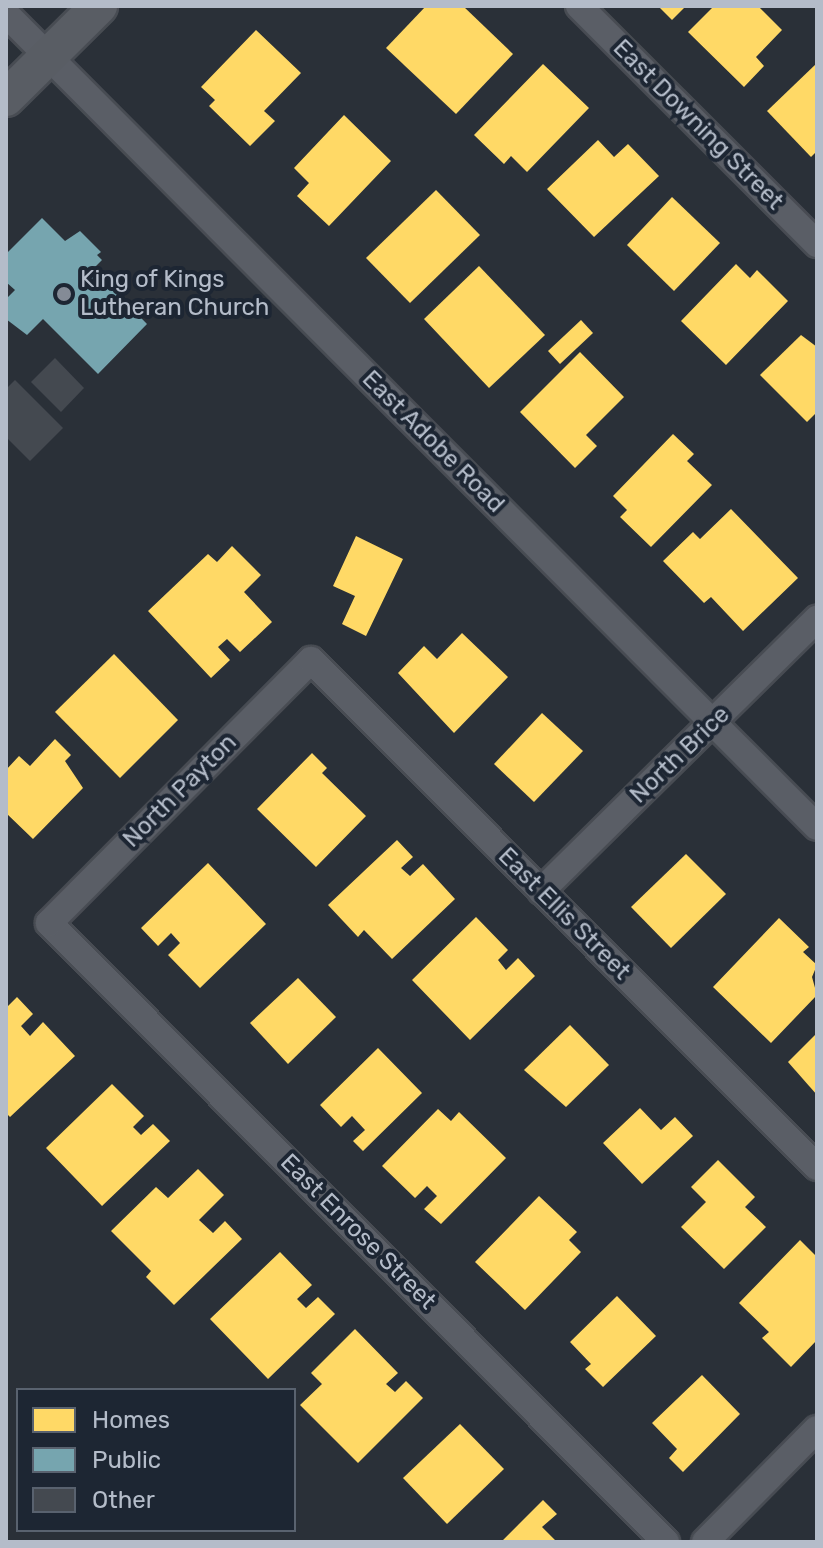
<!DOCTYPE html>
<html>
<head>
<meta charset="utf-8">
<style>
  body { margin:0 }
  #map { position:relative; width:823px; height:1548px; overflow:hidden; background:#2a3038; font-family:Rubik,sans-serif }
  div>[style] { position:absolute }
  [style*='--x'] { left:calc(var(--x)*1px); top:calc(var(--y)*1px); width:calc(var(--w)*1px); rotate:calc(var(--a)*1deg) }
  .homes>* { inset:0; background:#ffd966 }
  .public>* { inset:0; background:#76a5af }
  .building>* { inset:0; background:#444950 }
  .roads { filter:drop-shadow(2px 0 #484c53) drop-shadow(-2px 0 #484c53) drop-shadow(0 2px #484c53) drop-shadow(0 -2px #484c53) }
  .street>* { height:26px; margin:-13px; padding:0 13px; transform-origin:13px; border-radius:13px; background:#5a5e66 }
  .secondary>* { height:36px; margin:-18px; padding:0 18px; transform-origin:18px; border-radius:18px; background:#595d64 }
  .dots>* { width:22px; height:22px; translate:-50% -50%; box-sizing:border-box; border:4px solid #1d2633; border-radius:50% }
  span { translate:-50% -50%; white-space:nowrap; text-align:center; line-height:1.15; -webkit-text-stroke:8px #1d2633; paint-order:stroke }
  .street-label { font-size:24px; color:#b4bcc9 }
  .poi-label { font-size:24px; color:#b4bcc9 }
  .left { translate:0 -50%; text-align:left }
  .frame { position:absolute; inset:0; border:8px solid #b4bcc9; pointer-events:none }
  .legend { position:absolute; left:16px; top:1388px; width:280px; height:144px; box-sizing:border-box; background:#1d2633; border:2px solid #59626f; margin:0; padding:10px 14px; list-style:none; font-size:24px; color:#b4bcc9 }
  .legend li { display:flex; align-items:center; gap:16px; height:40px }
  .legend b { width:40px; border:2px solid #59626f }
</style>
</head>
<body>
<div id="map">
  <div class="homes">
    <i style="clip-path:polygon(426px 6px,463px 6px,513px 54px,456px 114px,386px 48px)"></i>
    <i style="clip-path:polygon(658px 6px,686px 6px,672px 20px)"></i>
    <i style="clip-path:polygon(714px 6px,758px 6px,782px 30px,756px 57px,764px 66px,744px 87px,688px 32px)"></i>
    <i style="clip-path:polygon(256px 30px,301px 73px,264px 111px,275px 121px,250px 146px,209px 106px,215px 100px,201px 87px)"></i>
    <i style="clip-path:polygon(817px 63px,817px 151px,811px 157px,767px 111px)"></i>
    <i style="clip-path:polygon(543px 64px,589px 108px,527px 172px,511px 156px,504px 164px,474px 135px)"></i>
    <i style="clip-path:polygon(344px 115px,391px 161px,329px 226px,297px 196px,309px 183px,294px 168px)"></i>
    <i style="clip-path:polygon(598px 140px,614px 157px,628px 144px,659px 176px,594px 237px,547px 189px)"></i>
    <i style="clip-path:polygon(436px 190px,480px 235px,410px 303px,366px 258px)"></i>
    <i style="clip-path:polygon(672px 197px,720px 243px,674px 291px,627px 245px)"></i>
    <i style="clip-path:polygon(736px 264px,750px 278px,757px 270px,788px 301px,726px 365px,681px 321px)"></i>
    <i style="clip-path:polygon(479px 266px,545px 335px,489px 388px,424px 319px)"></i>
    <i style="clip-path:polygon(581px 320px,593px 333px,560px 364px,548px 351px)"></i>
    <i style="clip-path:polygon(801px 335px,817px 347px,817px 412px,807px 422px,760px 375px)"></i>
    <i style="clip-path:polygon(580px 352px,624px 397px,586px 435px,597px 446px,575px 468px,520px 412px)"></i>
    <i style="clip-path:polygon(673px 434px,694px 454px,687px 461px,712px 485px,651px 547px,620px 517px,627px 510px,613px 496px)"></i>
    <i style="clip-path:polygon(731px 509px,798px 578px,743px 631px,711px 597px,704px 603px,663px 561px,693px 532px,700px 539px)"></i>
    <i style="clip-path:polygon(356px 536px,403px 559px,366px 636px,342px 624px,355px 596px,333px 586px)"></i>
    <i style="clip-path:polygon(232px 546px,261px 575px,244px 592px,272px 622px,240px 652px,227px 639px,218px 647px,230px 660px,211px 678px,148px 611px,208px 554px,217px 562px)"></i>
    <i style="clip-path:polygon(462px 633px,508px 677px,454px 733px,398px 673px,424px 646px,437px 659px)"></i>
    <i style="clip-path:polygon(114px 654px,178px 720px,120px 778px,55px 712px)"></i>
    <i style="clip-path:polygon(542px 713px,583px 751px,534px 802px,494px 764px)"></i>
    <i style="clip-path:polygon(55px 739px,71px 755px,65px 761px,83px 788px,33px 839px,6px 813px,6px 770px,19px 756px,30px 766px)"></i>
    <i style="clip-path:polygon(312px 753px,327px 768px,322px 773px,366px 816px,316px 867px,257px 809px)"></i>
    <i style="clip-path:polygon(397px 840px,413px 857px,401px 868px,410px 876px,423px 864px,455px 899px,392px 959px,364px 930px,358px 937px,328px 905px)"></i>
    <i style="clip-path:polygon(686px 854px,726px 894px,671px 948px,631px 907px)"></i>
    <i style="clip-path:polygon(208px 863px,266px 924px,200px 988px,168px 955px,180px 943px,171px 933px,158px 946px,141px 928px)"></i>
    <i style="clip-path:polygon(476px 917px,508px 950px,498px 960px,506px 970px,518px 958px,535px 976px,470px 1040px,412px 980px)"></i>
    <i style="clip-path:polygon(779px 918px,809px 947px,803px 952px,817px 965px,812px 977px,817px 995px,771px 1043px,713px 987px)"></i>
    <i style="clip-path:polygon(298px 978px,336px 1017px,288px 1064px,250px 1023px)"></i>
    <i style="clip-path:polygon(17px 997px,33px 1014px,21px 1026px,30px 1036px,43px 1022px,75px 1056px,10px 1117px,6px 1113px,6px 1008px)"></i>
    <i style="clip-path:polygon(570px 1025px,609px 1065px,566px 1107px,524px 1070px)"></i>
    <i style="clip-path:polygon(817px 1033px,817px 1095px,788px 1062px)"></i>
    <i style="clip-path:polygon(378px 1048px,422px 1093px,363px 1151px,353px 1141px,365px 1130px,352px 1116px,341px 1127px,320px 1105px)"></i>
    <i style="clip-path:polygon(112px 1084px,144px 1116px,133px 1127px,141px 1135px,153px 1124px,170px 1141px,102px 1206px,46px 1148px)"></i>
    <i style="clip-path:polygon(640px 1108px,661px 1130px,675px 1117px,693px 1136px,642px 1184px,603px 1143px)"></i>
    <i style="clip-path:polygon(438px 1109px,451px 1121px,459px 1112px,506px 1158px,441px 1224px,424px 1209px,437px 1196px,427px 1186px,415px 1198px,382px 1166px)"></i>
    <i style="clip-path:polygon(718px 1160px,755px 1197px,745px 1207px,766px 1227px,724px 1269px,681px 1227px,706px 1202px,691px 1187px)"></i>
    <i style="clip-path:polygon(198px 1169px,224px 1195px,199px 1220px,213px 1233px,225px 1221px,242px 1239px,174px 1305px,146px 1277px,151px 1271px,111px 1231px,156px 1187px,168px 1198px)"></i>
    <i style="clip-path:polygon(539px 1196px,577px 1232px,569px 1240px,581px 1252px,525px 1310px,475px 1262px)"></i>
    <i style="clip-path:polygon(800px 1240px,817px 1257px,817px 1340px,791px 1367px,762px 1338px,769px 1332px,739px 1303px)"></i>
    <i style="clip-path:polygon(280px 1252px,312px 1285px,297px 1299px,306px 1308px,318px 1297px,335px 1314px,268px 1379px,210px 1319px)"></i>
    <i style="clip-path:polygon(617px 1296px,656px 1336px,603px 1387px,585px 1369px,591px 1364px,570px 1342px)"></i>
    <i style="clip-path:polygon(355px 1329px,398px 1373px,386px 1384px,395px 1392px,406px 1381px,423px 1398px,358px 1463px,300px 1405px,322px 1384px,311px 1373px)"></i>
    <i style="clip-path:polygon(702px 1375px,740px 1414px,683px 1472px,669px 1458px,677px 1449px,652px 1423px)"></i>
    <i style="clip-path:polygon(460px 1424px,504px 1469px,447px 1524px,403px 1478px)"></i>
    <i style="clip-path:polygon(543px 1500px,557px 1514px,542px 1527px,557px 1542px,501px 1542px)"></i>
  </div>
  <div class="public">
    <i style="clip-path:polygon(42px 218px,65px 241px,80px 231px,101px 252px,97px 255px,102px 260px,93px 269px,147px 324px,98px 374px,43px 319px,27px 335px,6px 319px,6px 299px,15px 290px,6px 282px,6px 254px)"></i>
  </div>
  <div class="building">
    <i style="clip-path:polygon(55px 358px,84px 388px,61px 412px,31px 382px)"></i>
    <i style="clip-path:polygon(15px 380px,63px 428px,30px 461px,6px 437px,6px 389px)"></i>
  </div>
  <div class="roads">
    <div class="street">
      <i style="--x:579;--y:6;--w:337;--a:45"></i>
      <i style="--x:6;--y:14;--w:1148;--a:45.07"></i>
      <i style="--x:541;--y:891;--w:388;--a:-44.6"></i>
      <i style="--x:666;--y:1542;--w:874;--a:-134.91"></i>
      <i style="--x:49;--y:923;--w:371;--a:-45.1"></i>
      <i style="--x:311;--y:660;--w:716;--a:45.06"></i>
      <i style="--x:705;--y:1542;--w:159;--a:-45.3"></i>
    </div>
    <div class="secondary">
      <i style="--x:6;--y:98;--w:131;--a:-44.7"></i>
    </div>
  </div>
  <div class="dots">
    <i style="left:64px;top:294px;background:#848b96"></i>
  </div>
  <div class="street-label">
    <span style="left:698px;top:125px;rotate:45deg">East Downing Street</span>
    <span style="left:433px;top:442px;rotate:45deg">East Adobe Road</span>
    <span style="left:680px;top:755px;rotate:-44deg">North Brice</span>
    <span style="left:180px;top:791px;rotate:-45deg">North Payton</span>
    <span style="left:564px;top:914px;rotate:45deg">East Ellis Street</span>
    <span style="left:358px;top:1232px;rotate:45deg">East Enrose Street</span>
  </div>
  <div class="poi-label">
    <span class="left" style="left:80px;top:294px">King of Kings<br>Lutheran Church</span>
  </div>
  <div class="frame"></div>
  <ul class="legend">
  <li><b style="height:22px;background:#ffd966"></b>Homes</li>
  <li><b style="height:22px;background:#76a5af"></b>Public</li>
  <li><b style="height:22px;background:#444950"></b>Other</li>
  </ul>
</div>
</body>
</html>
